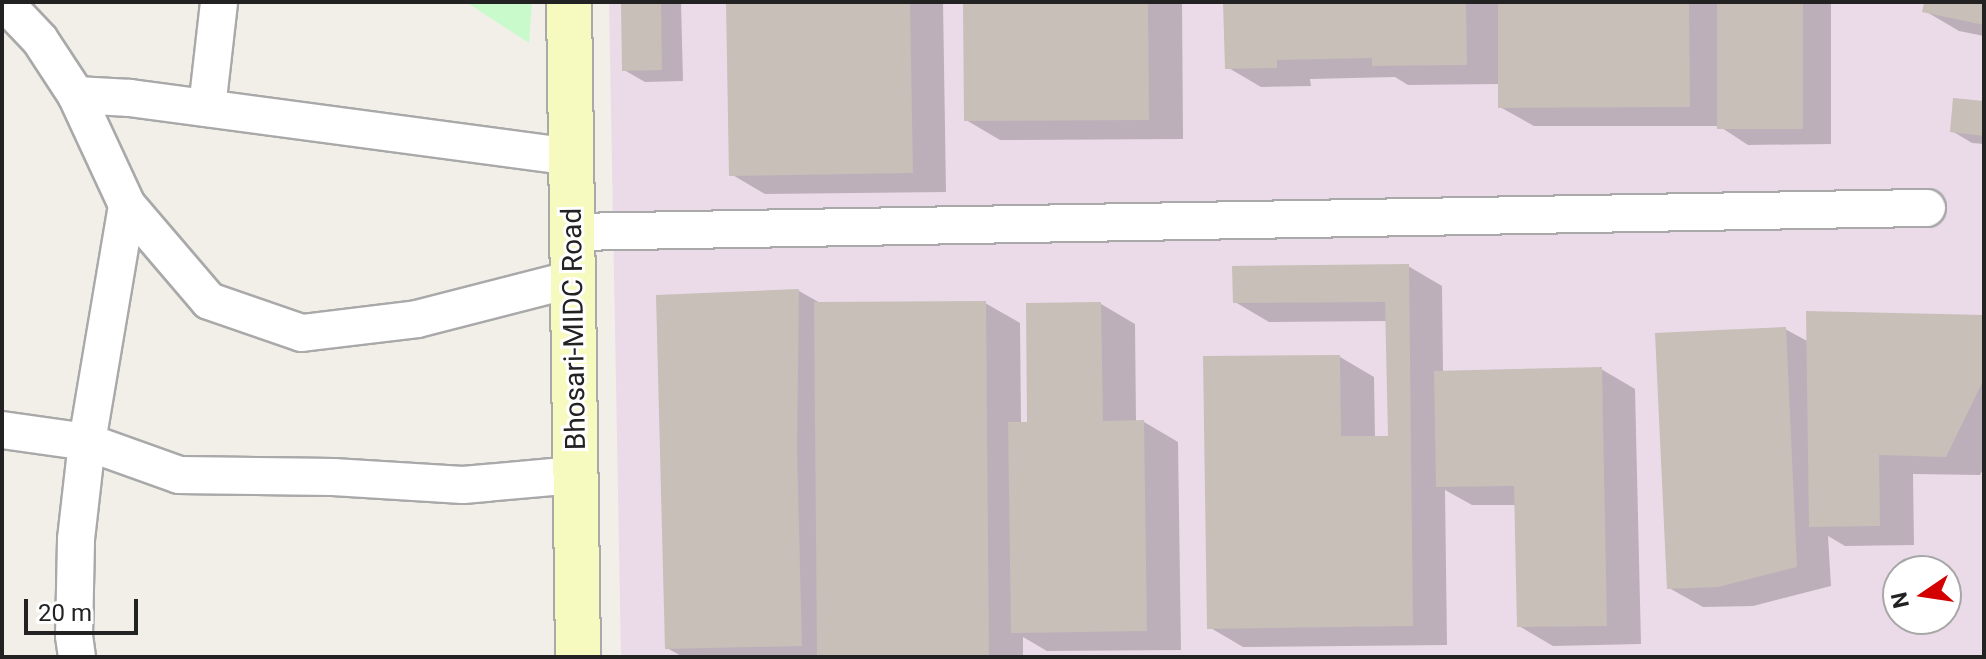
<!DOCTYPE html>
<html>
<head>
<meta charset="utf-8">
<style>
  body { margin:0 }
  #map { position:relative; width:1986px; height:659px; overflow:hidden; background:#f2efe9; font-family:Roboto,sans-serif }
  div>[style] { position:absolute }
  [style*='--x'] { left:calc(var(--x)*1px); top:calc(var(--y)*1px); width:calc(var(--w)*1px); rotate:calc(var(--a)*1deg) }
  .industrial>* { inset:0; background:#ebdbe8 }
  .park>* { inset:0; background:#c8facc }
  .shadow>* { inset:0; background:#0003 }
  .building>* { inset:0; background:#c7bfb8 }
  .roads { filter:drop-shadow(2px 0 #a9a9a9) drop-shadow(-2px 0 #a9a9a9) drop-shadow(0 2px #a9a9a9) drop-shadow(0 -2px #a9a9a9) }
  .street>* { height:36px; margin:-18px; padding:0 18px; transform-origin:18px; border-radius:18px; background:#fff }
  .secondary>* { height:44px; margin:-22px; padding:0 22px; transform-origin:22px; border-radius:22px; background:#f7fabf }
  span { translate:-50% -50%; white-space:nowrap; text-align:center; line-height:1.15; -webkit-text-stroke:6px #fff; paint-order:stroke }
  .street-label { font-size:28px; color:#222 }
  .frame { position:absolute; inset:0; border:4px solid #222; pointer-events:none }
  .north { position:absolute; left:1882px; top:555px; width:80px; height:80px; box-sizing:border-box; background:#fff; border:2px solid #a7a7a7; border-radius:50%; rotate:257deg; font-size:22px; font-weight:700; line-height:32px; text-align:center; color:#222 }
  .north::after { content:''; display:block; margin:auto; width:28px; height:36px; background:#d40000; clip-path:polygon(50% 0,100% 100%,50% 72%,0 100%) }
  .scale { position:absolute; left:24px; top:599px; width:114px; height:36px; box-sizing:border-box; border:4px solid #222; border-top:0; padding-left:10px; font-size:24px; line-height:28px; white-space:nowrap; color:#222; -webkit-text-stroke:6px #fff; paint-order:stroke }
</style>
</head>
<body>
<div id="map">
  <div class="industrial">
    <i style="clip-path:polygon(evenodd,609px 2px,1984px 2px,1984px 657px,621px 657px,609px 2px,1898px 571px,1946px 571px,1946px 619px,1898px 619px,1898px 571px)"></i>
  </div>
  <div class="park">
    <i style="clip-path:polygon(466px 2px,532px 2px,529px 43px)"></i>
  </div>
  <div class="shadow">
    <i style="clip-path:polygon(623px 2px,681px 2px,683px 81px,645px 82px,624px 70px)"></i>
    <i style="clip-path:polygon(728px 2px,943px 2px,946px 192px,765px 194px,731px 174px)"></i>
    <i style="clip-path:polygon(965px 2px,1182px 2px,1183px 139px,1000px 140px,966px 120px)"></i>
    <i style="clip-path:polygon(1225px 2px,1831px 2px,1831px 144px,1748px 145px,1719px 126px,1534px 126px,1500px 107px,1500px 84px,1408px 85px,1395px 77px,1310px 79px,1311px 86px,1261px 87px,1227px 67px)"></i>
    <i style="clip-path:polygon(1926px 2px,1984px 2px,1984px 36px,1959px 31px,1925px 11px)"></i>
    <i style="clip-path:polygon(1984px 103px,1984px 144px,1972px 143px,1952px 131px)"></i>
    <i style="clip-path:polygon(1408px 266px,1442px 286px,1443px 372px,1601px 369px,1635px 389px,1641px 644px,1553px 646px,1519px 626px,1516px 505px,1472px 505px,1445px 490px,1447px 645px,1243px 647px,1209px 627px,1340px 357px,1374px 377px,1375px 438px,1390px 438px,1388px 321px,1269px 322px,1235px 302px)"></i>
    <i style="clip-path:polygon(799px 291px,822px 304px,985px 303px,1020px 323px,1021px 424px,1029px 424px,1101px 304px,1135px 324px,1136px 422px,1144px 422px,1178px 442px,1181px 650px,1047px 651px,1023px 637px,1023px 657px,683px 657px,667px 648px)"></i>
    <i style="clip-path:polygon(1984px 317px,1984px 467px,1980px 475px,1913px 474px,1914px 545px,1845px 546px,1828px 536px,1831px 586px,1753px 606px,1703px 607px,1669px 588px,1785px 329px,1809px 342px)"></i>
  </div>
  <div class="building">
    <i style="clip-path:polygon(621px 2px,661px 2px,662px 70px,622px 71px)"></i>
    <i style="clip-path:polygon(726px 2px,910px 2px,913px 173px,729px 176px)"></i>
    <i style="clip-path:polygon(963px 2px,1148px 2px,1149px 120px,964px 121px)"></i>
    <i style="clip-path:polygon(1223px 2px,1466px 2px,1467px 65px,1372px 66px,1372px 58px,1277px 60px,1277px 68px,1225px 69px)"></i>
    <i style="clip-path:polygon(1498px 2px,1689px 2px,1690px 107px,1498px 108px)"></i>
    <i style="clip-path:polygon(1717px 2px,1803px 2px,1803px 129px,1717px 129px)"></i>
    <i style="clip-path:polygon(1924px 2px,1984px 2px,1984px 25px,1922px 12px)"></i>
    <i style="clip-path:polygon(1953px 98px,1984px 101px,1984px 136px,1950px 132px)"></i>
    <i style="clip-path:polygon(1409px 264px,1413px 626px,1207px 629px,1203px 356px,1340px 355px,1341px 436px,1388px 436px,1385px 302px,1233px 303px,1232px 266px)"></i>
    <i style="clip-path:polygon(799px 289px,797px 449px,802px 646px,665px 649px,656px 295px)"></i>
    <i style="clip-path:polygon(986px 301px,989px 657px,817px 657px,814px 302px)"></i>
    <i style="clip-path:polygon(1101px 302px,1103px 421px,1144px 420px,1147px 631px,1011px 633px,1008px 422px,1027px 422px,1026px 303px)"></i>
    <i style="clip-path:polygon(1806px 311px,1984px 315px,1984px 379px,1946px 457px,1879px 455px,1880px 526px,1809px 527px)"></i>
    <i style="clip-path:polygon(1786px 327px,1797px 567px,1718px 587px,1667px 589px,1655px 333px)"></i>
    <i style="clip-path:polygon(1602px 367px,1607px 626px,1517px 627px,1514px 486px,1436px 487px,1434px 371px)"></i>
  </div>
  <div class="roads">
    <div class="street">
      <i style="--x:4;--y:2;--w:52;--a:46.5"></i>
      <i style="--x:40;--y:40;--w:66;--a:56.8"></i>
      <i style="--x:76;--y:95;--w:121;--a:65.1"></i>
      <i style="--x:127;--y:205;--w:126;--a:49.5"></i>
      <i style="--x:209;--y:301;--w:98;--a:19"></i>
      <i style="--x:302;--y:333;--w:116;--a:-6.9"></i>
      <i style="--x:417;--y:319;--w:161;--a:-14.4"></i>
      <i style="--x:76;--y:95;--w:54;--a:3.2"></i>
      <i style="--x:130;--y:98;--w:445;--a:7.6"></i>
      <i style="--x:207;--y:108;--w:107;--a:-83.5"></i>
      <i style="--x:573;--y:232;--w:1354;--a:-1.02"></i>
      <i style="--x:2;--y:430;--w:86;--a:8"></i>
      <i style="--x:87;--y:442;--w:98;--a:19.7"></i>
      <i style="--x:179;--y:475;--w:154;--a:0.7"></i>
      <i style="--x:333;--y:477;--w:130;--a:3.5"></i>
      <i style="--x:463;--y:485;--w:112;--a:-5.1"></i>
      <i style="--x:77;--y:657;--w:21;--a:-98"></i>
      <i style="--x:74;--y:636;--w:97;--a:-88.8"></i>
      <i style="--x:76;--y:539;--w:98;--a:-83.5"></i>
      <i style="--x:87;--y:442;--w:240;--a:-80.4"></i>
    </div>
    <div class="secondary">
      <i style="--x:569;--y:2;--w:655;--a:89.21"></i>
    </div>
  </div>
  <div class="street-label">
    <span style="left:574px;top:329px;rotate:-91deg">Bhosari-MIDC Road</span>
  </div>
  <div class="frame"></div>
  <div class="north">N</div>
  <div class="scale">20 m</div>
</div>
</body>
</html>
